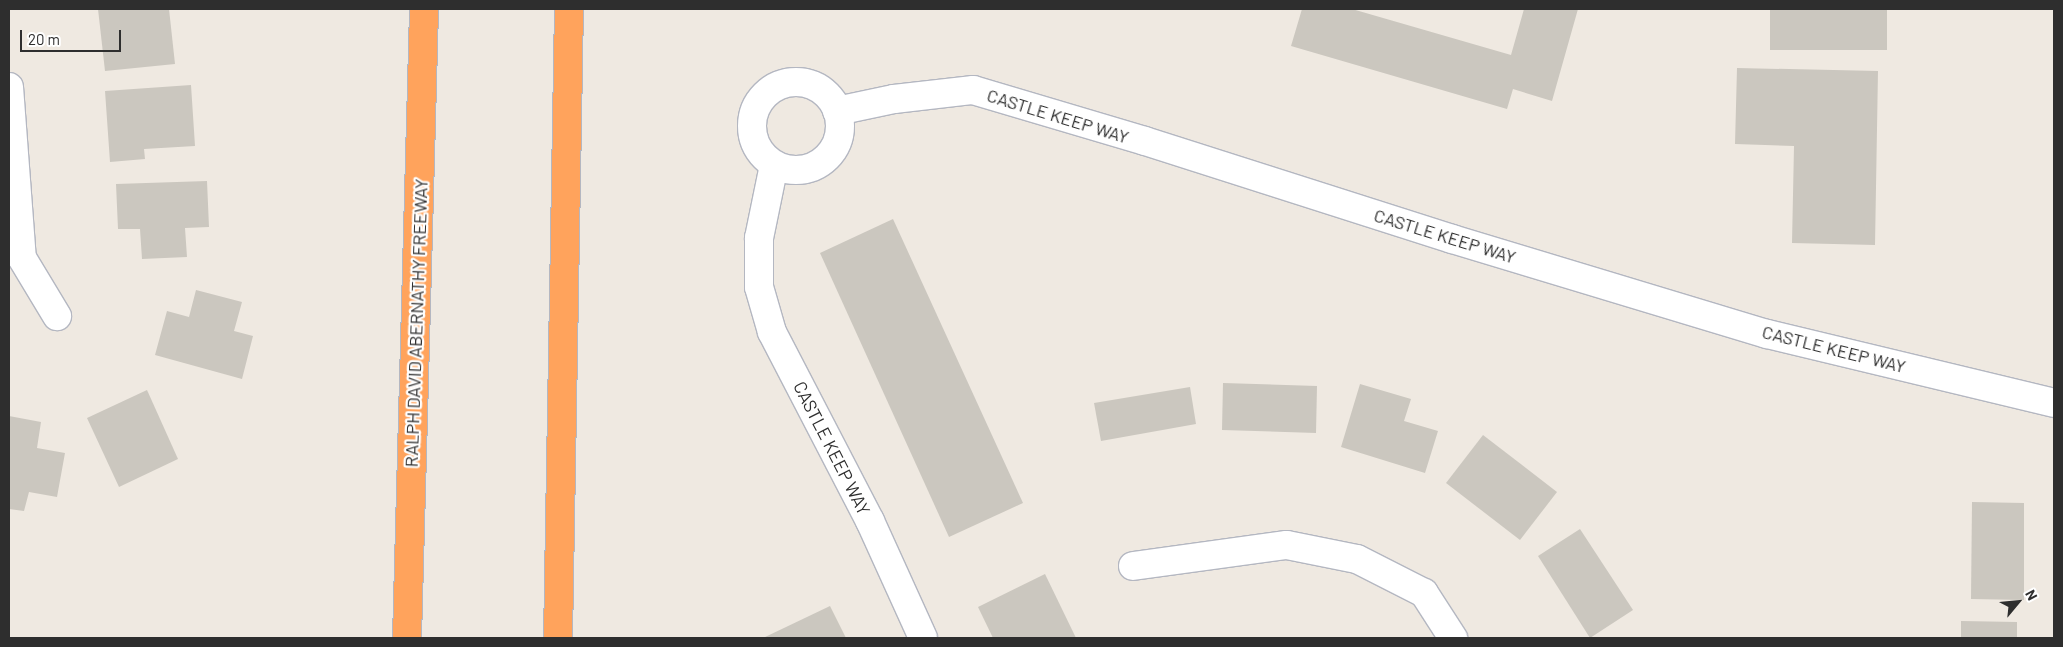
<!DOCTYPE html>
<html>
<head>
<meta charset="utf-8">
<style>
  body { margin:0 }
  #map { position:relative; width:2063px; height:647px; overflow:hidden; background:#efe9e1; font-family:Barlow,sans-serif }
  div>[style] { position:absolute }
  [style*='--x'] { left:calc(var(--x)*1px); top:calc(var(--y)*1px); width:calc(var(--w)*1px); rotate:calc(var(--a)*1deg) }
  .building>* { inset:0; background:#cbc7bf }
  .roads { filter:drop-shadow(1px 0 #b4b7c1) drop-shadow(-1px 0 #b4b7c1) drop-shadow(0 1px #b4b7c1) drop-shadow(0 -1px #b4b7c1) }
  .minor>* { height:28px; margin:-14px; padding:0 14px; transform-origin:14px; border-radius:14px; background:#fff }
  .minor>.ring { margin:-14px; padding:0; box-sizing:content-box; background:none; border:28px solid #fff; border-radius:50% }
  .motorway>* { height:28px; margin:-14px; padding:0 14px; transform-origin:14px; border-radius:14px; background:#ffa35c }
  span { translate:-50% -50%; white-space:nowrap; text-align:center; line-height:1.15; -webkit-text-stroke:4.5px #fff; paint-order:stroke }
  .street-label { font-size:18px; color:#2e2e2e }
  .frame { position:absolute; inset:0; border:10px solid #2e2e2e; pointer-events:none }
  .north { position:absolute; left:1993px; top:577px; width:50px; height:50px; -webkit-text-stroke:4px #fff; paint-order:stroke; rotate:62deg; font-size:14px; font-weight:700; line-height:20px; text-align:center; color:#2e2e2e }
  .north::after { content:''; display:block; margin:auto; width:18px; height:22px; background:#2e2e2e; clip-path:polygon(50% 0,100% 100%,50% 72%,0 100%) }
  .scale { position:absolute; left:20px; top:30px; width:101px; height:22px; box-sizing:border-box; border:2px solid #2e2e2e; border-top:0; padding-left:6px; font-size:15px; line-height:18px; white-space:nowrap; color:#2e2e2e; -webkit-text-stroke:4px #fff; paint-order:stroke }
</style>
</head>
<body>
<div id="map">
  <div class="building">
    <i style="clip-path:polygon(98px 9px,169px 9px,175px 64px,105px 71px)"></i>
    <i style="clip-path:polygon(1302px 9px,1352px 9px,1511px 55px,1524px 9px,1578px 9px,1552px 101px,1513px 89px,1507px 109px,1291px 46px)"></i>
    <i style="clip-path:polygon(1770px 9px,1887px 9px,1887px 50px,1770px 50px)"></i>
    <i style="clip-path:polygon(1737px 68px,1878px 71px,1875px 245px,1792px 243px,1794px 146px,1735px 144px)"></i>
    <i style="clip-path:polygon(191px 85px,195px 146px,144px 149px,145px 159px,110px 162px,105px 91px)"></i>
    <i style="clip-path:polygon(207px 181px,209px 227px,185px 228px,187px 257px,142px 259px,140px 229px,118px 229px,116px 184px)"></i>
    <i style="clip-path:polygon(893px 219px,1023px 503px,949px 537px,820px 253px)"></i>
    <i style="clip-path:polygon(196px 290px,242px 302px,234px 331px,253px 336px,242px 379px,155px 355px,167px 311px,189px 317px)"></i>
    <i style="clip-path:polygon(1223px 383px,1317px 386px,1316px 433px,1222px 430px)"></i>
    <i style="clip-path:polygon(1360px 384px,1411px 399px,1404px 421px,1438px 431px,1425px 473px,1341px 447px)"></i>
    <i style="clip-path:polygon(1190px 387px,1196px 424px,1101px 441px,1094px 403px)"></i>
    <i style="clip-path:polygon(147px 390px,178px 459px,119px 487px,87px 418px)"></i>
    <i style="clip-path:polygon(9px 416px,41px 422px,37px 448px,65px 453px,57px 497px,29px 492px,24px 511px,9px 509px)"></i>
    <i style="clip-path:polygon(1483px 435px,1557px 492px,1520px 540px,1446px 483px)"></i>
    <i style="clip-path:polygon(1972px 502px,2024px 503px,2024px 600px,1971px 599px)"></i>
    <i style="clip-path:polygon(1580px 529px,1633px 610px,1590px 638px,1538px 556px)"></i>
    <i style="clip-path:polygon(1045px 574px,1076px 638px,993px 638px,978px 607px)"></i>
    <i style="clip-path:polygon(830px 606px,846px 638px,763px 638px)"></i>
    <i style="clip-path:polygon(1961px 621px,2017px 622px,2017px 638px,1961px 638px)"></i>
  </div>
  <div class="roads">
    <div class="minor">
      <i class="ring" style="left:752px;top:82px;width:60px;height:60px"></i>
      <i style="--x:9;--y:87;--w:171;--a:85.7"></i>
      <i style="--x:22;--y:258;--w:68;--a:58.9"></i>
      <i style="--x:837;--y:111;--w:58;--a:-11.9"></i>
      <i style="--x:894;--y:99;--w:80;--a:-6.5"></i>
      <i style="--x:973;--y:90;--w:179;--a:16.5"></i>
      <i style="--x:1145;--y:141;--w:322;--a:17.7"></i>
      <i style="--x:1452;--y:239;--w:329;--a:16.8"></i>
      <i style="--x:1767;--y:334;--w:295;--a:13.5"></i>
      <i style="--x:774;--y:165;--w:75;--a:101.6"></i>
      <i style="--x:759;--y:238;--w:49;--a:90"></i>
      <i style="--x:759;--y:287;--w:47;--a:73.9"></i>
      <i style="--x:772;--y:332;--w:213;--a:62.6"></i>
      <i style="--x:870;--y:521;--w:128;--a:65.6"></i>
      <i style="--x:1133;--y:566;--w:155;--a:-7.8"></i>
      <i style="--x:1287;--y:545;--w:71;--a:11.3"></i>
      <i style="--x:1357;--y:559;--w:75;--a:26.9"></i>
      <i style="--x:1424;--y:593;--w:54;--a:57.2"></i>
    </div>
    <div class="motorway">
      <i style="--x:407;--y:638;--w:629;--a:-88.45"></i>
      <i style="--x:558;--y:638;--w:629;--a:-89"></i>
    </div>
  </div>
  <div class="street-label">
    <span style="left:1058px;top:116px;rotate:17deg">CASTLE KEEP WAY</span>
    <span style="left:1445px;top:236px;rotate:17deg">CASTLE KEEP WAY</span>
    <span style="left:416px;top:323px;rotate:-88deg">RALPH DAVID ABERNATHY FREEWAY</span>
    <span style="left:1834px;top:349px;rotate:14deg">CASTLE KEEP WAY</span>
    <span style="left:832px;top:448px;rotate:63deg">CASTLE KEEP WAY</span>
  </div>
  <div class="frame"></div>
  <div class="north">N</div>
  <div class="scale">20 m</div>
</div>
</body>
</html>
